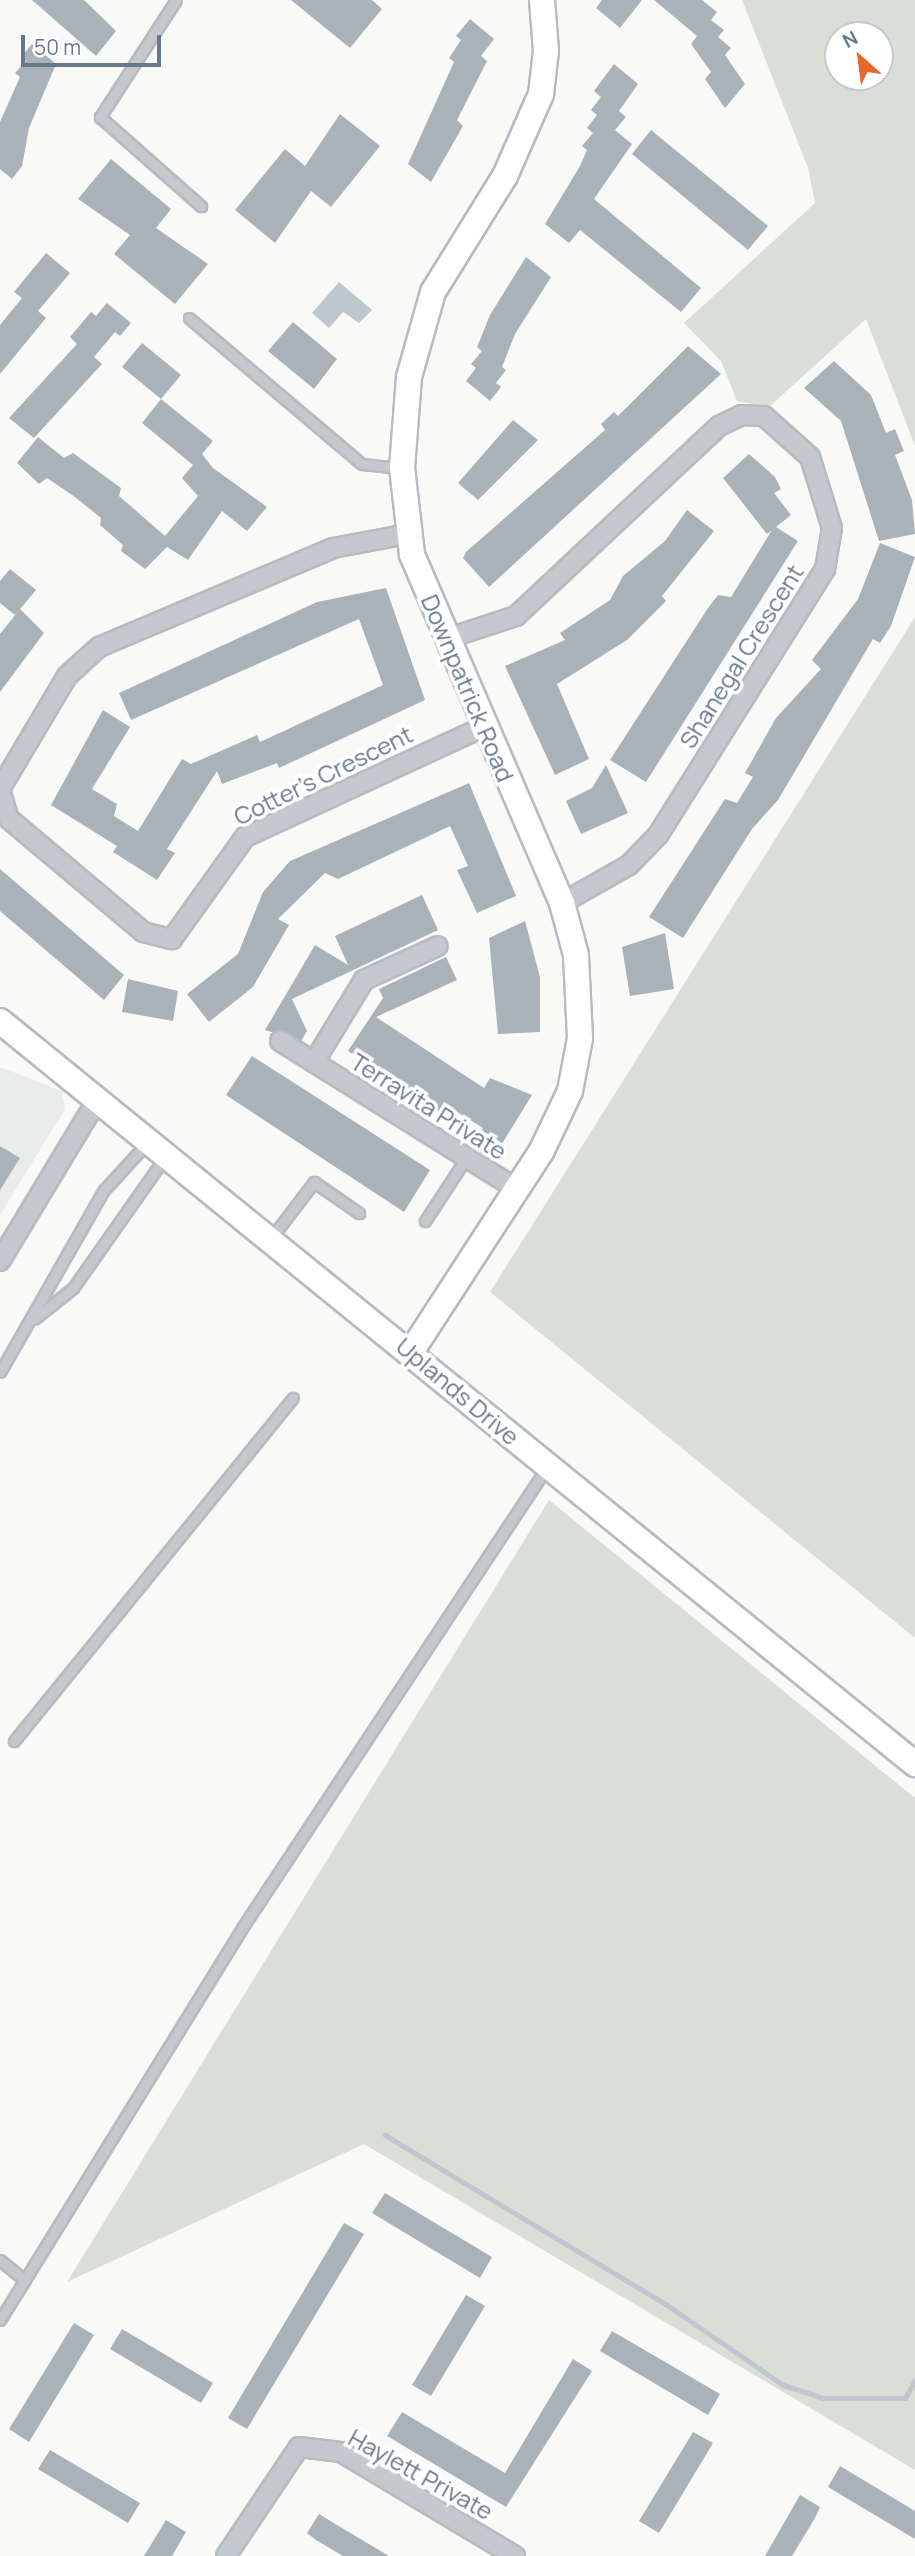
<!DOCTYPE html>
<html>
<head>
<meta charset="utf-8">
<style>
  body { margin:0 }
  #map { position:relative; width:915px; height:2556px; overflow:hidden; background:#f9faf7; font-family:Manrope,sans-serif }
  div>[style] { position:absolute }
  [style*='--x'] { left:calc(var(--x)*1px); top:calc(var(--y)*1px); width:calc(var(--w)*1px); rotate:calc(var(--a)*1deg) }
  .built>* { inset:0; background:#eaeceb }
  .green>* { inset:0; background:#d9dfd6 }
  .water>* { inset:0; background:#bdc7cd }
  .stream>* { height:5px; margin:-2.5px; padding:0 2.5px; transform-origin:2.5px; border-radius:2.5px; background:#bdc7cd }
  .building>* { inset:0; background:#a9b2b9 }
  .roads { filter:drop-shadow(2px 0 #b5bbc0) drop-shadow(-2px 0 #b5bbc0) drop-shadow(0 2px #b5bbc0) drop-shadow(0 -2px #b5bbc0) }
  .lane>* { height:9px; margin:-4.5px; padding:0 4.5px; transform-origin:4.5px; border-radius:4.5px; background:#c5c9cd }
  .street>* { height:18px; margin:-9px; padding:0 9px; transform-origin:9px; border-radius:9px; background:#c5c9cd }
  .secondary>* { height:24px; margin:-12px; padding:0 12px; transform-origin:12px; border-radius:12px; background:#fff }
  span { translate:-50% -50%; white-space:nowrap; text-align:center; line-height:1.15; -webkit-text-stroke:7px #fff; paint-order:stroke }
  .street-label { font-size:24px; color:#687889 }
  .north { position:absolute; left:824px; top:21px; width:70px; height:70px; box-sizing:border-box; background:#fff; border:2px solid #c3c9d0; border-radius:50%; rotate:332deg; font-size:19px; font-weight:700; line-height:28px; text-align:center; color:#687889 }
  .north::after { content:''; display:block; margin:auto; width:24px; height:32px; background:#e5672c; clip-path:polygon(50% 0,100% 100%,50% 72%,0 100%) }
  .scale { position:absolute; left:21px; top:35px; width:140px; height:32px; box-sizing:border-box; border:4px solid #687889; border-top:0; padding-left:9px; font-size:21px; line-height:24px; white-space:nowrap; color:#687889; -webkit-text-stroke:5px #fff; paint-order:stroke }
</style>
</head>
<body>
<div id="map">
  <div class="built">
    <i style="clip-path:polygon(0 1067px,62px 1091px,65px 1109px,0 1215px)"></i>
  </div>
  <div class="green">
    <i style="clip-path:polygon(evenodd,742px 0,915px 0,915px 446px,866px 319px,769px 407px,737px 401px,721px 361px,684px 323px,815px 203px,808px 168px,742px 0,838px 35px,880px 35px,880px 77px,838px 77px,838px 35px)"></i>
    <i style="clip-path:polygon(915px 617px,915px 1638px,490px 1292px)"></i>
    <i style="clip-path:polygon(549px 1500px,915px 1798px,915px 2470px,364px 2144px,67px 2282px)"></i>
  </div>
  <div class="water">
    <i style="clip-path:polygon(339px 282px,372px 310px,359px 323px,343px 312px,329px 328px,312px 313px)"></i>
  </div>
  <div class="stream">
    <i style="--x:385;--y:2135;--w:329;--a:31.1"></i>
    <i style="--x:667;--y:2305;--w:141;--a:34.6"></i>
    <i style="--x:783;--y:2385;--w:42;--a:18"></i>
    <i style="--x:823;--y:2398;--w:82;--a:0"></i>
    <i style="--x:905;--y:2398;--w:21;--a:-61"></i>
  </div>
  <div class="building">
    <i style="clip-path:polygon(32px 0,84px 0,116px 31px,96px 56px)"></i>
    <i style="clip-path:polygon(291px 0,372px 0,382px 9px,350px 48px)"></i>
    <i style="clip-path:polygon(602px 0,642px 0,620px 28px,596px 8px)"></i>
    <i style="clip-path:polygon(654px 0,702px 0,717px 12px,711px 20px,724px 30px,718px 37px,731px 48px,725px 55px,745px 84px,725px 108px,705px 79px,711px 72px,691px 44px,697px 36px)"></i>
    <i style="clip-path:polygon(470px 19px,494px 39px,481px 56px,487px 61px,457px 120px,463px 126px,431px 182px,408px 164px,454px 62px,449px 58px,461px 40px,456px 36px)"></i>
    <i style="clip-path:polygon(32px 44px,56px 64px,29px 128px,22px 166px,12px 179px,0 169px,0 122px,20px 77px,15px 73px,26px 61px,21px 57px)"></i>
    <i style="clip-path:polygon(614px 64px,638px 84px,619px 111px,626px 117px,615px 130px,632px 144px,594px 199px,701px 288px,681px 312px,580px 230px,569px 243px,545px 224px,580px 166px,587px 150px,582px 146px,593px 133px,587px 128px,597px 115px,591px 110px,601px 97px,594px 91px)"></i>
    <i style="clip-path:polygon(340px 114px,380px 146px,331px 207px,311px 191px,275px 243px,235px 210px,285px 149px,305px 166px)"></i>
    <i style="clip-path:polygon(651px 130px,768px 226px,748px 250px,632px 154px)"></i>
    <i style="clip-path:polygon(111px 159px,171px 209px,156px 228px,208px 264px,175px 304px,114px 254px,130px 235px,78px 199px)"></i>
    <i style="clip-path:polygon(46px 253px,70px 273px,38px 311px,46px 318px,0 374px,0 325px,22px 298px,14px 292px)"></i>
    <i style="clip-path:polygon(526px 257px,551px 277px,515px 334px,502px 367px,506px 370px,496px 383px,501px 387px,490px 401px,466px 381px,476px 368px,471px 364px,482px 351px,477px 347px,490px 315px)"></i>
    <i style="clip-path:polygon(107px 303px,131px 323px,120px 336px,115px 332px,94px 357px,102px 364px,34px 438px,9px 418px,77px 344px,70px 337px,91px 312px,96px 316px)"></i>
    <i style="clip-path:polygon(293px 322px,337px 359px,314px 389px,268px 351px)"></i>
    <i style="clip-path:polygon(142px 343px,181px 375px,161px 399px,122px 367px)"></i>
    <i style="clip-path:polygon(688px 346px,721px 374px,489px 587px,463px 558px,466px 552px,605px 430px,601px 424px,614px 412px,618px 416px)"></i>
    <i style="clip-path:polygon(834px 361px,871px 395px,886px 433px,895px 429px,904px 451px,895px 455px,912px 500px,915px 534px,879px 541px,841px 421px,804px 388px)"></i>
    <i style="clip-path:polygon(161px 399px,213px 441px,202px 454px,213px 468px,267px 507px,247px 531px,222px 511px,188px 560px,167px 547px,145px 569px,121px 551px,123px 545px,100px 525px,101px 518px,75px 497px,47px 478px,39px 484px,17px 463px,38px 437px,64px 458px,73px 453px,121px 488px,119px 496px,165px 536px,198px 496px,182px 478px,193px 465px,142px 423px)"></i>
    <i style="clip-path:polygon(513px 420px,538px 440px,478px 500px,458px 483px)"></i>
    <i style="clip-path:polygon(749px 454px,775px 477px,781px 489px,774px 493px,791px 515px,776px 527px,798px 541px,646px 782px,610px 760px,708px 608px,718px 595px,731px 597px,772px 530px,767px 534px,723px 478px)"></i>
    <i style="clip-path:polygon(687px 510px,714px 531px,662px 596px,666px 601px,627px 640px,557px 684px,589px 759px,555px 775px,505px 666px,565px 640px,560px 633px,610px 600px,623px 576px,665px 541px)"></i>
    <i style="clip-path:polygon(880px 543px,915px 557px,891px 626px,880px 643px,873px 639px,778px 800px,752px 829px,683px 938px,649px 917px,725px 799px,737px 803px,753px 777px,745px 773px,776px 718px,821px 669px,812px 660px,858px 599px)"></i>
    <i style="clip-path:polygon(10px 569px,36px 590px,15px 615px,0 603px,0 581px)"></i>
    <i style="clip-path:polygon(386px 588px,425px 700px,279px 768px,277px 763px,222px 784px,217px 771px,167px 849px,175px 853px,157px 880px,113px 852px,117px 846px,51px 805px,103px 710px,130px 727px,92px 789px,117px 804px,114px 816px,138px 831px,182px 759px,191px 764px,257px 735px,260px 742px,383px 685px,359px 619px,131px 720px,119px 693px,317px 602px)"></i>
    <i style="clip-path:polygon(20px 609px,44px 633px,0 692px,0 634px)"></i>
    <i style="clip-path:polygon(606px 765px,628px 813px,581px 834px,566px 801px,592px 788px)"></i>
    <i style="clip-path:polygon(469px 783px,516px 896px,477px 913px,457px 870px,468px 866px,450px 826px,338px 879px,325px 873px,278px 919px,289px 925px,253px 987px,209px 1022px,187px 994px,238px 954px,263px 892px,290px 861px)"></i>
    <i style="clip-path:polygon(0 869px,124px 975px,104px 1000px,0 911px)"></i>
    <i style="clip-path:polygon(422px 895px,438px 930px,292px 999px,307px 1031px,301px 1041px,265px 1030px,315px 945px,348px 965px,335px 936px)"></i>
    <i style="clip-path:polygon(525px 921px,540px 977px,540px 1032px,498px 1034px,489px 938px)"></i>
    <i style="clip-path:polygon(665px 933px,674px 989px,630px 996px,622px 947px)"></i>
    <i style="clip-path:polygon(446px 957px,457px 980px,376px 1017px,484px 1088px,490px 1078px,532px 1095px,500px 1147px,480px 1134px,483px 1128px,446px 1105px,441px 1113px,348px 1051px,383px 998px,379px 989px)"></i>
    <i style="clip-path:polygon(128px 979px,178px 991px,173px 1021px,122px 1012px)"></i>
    <i style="clip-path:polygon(252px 1056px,430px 1170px,404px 1212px,226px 1095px)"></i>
    <i style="clip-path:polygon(0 1146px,20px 1158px,0 1190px)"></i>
    <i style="clip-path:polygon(385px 2193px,492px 2257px,480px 2278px,372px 2213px)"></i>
    <i style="clip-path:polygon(344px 2223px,364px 2234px,247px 2429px,228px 2418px)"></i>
    <i style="clip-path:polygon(466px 2295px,485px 2306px,431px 2396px,412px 2385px)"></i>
    <i style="clip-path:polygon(74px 2323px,94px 2335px,29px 2442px,9px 2429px)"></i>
    <i style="clip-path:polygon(122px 2329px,213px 2383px,201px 2403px,110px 2349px)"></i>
    <i style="clip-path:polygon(612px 2331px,720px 2394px,708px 2415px,600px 2351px)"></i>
    <i style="clip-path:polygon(573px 2359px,592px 2371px,506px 2507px,387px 2436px,402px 2412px,505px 2473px)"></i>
    <i style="clip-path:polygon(693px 2432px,713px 2443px,659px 2533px,639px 2521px)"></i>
    <i style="clip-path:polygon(50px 2450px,140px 2503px,128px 2523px,38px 2469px)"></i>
    <i style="clip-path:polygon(840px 2466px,915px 2511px,915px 2539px,828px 2487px)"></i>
    <i style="clip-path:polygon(800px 2495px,820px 2507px,815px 2518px,792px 2556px,765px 2556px)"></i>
    <i style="clip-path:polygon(319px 2514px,337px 2525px,389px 2556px,343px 2556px,316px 2540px,307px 2533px)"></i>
    <i style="clip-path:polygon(166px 2520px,186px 2532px,172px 2556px,144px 2556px)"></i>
  </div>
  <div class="roads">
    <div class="lane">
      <i style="--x:176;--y:0;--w:140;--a:123"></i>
      <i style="--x:100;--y:117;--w:135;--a:41.4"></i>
      <i style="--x:189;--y:318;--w:226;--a:40.2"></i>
      <i style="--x:362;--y:464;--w:38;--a:6"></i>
      <i style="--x:425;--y:1221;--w:75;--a:-56.9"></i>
      <i style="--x:271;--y:1238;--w:71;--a:-52.5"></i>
      <i style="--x:314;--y:1182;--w:55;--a:34.6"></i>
      <i style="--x:34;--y:1319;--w:50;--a:-38.5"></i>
      <i style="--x:73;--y:1288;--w:160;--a:-54.9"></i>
      <i style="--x:0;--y:1372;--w:210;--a:-60.3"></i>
      <i style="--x:104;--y:1190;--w:65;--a:-47.5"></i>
      <i style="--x:14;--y:1741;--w:442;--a:-50.9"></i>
      <i style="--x:0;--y:2260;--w:32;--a:39"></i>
      <i style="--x:0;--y:2320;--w:461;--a:-58.3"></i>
      <i style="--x:242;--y:1928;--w:553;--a:-56.51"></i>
    </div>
    <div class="street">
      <i style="--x:449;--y:638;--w:71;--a:-18.2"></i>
      <i style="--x:516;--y:616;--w:278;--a:-43.1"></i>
      <i style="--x:719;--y:426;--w:25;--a:-26"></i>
      <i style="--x:742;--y:415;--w:22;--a:3"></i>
      <i style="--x:764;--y:416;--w:62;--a:41.7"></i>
      <i style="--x:810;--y:457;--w:74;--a:72.8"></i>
      <i style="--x:832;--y:528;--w:42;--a:99.7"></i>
      <i style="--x:825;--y:569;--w:314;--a:122.1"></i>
      <i style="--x:658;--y:835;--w:42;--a:134"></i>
      <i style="--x:629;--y:865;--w:77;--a:150.4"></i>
      <i style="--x:0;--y:789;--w:131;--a:-59.3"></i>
      <i style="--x:67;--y:676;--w:43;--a:-42.2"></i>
      <i style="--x:99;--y:647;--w:254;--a:-22.9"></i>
      <i style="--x:333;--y:548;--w:76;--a:-10.6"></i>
      <i style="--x:0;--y:790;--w:30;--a:73"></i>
      <i style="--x:9;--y:819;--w:175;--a:40.1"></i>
      <i style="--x:143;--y:932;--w:30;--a:14"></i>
      <i style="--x:172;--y:939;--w:125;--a:-54.4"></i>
      <i style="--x:245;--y:837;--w:262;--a:-24.8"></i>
      <i style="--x:280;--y:1041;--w:281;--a:32"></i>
      <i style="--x:314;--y:1062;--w:96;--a:-58.6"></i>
      <i style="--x:364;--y:980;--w:81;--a:-24.7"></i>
      <i style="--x:0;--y:1261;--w:188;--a:-58.9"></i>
      <i style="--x:226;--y:2556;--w:131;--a:-56.2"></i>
      <i style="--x:299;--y:2447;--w:42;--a:6.8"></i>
      <i style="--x:341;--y:2452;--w:203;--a:30.9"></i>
    </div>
    <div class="secondary">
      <i style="--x:0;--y:1021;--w:1179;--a:39.08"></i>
      <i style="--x:411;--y:1352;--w:241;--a:-57"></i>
      <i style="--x:542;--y:1150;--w:65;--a:-64.6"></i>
      <i style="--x:570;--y:1091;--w:54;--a:-79.3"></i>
      <i style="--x:580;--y:1038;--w:83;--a:-92.8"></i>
      <i style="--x:576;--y:955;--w:54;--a:-105.1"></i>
      <i style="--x:562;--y:903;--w:380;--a:-113.3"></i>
      <i style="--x:412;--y:554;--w:87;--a:-96.6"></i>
      <i style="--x:402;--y:468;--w:91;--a:-85.6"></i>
      <i style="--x:409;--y:377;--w:88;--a:-74.2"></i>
      <i style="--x:433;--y:292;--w:137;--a:-58.2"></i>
      <i style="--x:505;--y:176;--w:90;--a:-66.3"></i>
      <i style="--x:541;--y:94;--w:43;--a:-83.4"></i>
      <i style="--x:546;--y:51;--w:51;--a:-94.5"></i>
    </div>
  </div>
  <div class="street-label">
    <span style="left:741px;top:656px;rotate:-58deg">Shanegal Crescent</span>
    <span style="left:468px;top:688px;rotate:67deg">Downpatrick Road</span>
    <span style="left:323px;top:775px;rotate:-26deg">Cotter's Crescent</span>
    <span style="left:429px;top:1106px;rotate:32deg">Terravita Private</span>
    <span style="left:458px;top:1391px;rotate:40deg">Uplands Drive</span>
    <span style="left:421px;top:2474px;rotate:29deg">Haylett Private</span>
  </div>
  <div class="north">N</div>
  <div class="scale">50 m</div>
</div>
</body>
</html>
